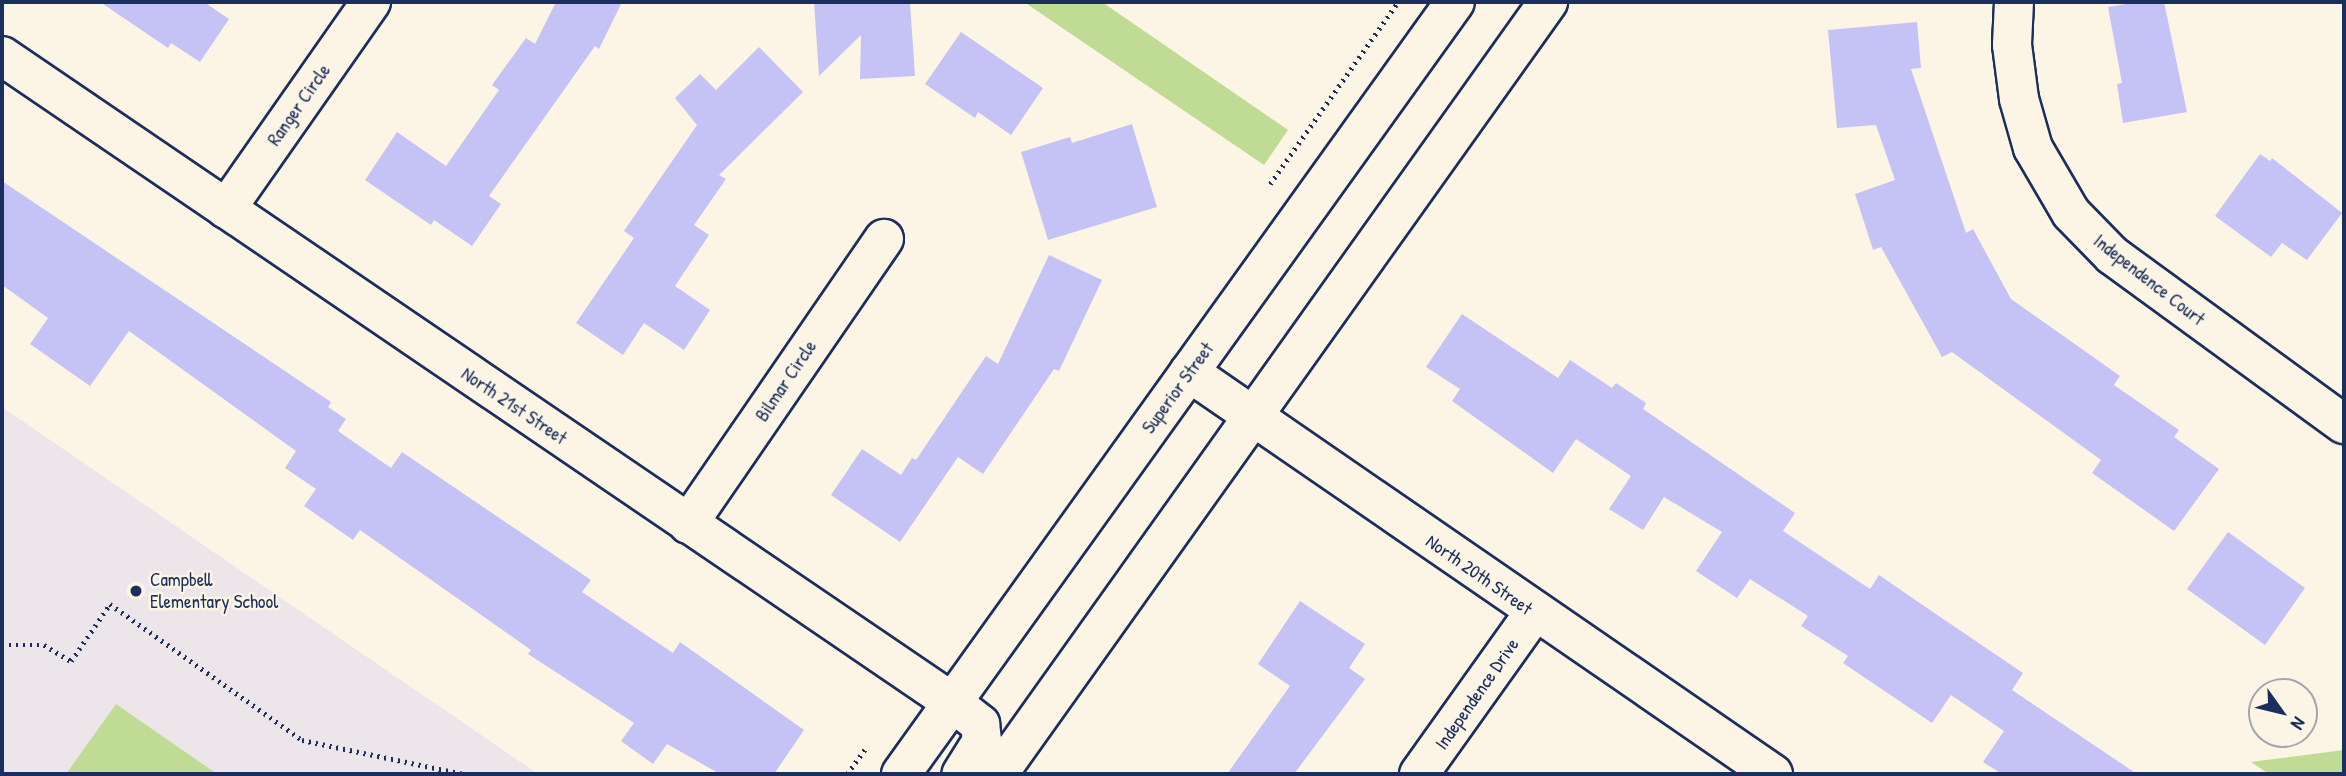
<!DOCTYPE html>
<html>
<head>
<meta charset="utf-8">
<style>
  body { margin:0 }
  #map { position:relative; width:2346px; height:776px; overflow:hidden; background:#fcf5e5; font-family:"Patrick Hand",sans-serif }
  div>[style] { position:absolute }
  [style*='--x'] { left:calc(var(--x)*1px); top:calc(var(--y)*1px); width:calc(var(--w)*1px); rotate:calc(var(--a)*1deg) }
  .built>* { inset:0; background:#ece6ea }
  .green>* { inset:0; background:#c0db93 }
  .building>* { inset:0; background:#c5c3f5 }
  .path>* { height:4.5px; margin-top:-2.25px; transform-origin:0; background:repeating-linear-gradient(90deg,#1b2f5e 0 2px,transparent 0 7px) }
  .roads { filter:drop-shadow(2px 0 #1b2f5e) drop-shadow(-2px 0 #1b2f5e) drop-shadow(0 2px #1b2f5e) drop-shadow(0 -2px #1b2f5e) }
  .minor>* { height:38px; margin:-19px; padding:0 19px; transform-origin:19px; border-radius:19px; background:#fcf5e5 }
  .tertiary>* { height:38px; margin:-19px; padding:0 19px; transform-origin:19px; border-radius:19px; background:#fcf5e5 }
  .primary>* { height:38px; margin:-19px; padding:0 19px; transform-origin:19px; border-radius:19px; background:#fcf5e5 }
  .dots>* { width:19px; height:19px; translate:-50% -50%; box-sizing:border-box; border:4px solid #fcf5e5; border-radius:50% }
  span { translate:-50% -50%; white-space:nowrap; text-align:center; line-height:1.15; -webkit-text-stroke:5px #fcf5e5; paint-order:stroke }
  .street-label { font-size:19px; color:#1b2f5e }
  .poi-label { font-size:19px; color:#1b2f5e }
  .left { translate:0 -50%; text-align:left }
  .frame { position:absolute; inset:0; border:4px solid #1b2f5e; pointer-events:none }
  .north { position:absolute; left:2248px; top:678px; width:70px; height:70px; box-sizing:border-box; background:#fcf5e5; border:2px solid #a2a6af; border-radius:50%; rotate:124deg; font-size:19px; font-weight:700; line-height:28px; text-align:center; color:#1b2f5e }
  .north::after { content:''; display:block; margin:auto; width:24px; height:32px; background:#1b2f5e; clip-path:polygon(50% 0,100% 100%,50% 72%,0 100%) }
</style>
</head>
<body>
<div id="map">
  <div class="built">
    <i style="clip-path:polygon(2px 407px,538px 774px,2px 774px)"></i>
  </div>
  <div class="green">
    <i style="clip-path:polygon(1024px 2px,1102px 2px,1288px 130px,1264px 165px)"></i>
    <i style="clip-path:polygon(116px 704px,217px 774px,66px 774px)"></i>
    <i style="clip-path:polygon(2344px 750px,2344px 774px,2269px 774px,2251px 762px)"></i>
  </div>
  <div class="building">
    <i style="clip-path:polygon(100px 2px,204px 2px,229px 19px,200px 62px,171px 43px,168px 48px)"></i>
    <i style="clip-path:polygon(556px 2px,622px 2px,599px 49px,595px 46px,489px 196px,501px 204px,472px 246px,434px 220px,431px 225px,365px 180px,397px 132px,446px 166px,499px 90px,492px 85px,526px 38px,535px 44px)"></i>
    <i style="clip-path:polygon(814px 2px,910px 2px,915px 76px,860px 79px,861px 35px,819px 76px)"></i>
    <i style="clip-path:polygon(2138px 2px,2164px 2px,2187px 112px,2123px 123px,2117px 84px,2122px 83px,2108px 7px)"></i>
    <i style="clip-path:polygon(1917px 22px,1921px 68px,1911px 69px,1966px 233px,1973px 229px,2011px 299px,2120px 376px,2114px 385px,2179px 430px,2174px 437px,2219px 469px,2174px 531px,2092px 473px,2101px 460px,1952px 352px,1942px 357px,1881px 247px,1873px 250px,1855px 194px,1895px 180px,1876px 125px,1837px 128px,1828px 30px)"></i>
    <i style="clip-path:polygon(961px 32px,1043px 88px,1011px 135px,978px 112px,975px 118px,925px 84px)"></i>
    <i style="clip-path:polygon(759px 47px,803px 92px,719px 175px,726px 179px,694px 225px,709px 235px,675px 286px,710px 310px,684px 350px,644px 323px,623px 355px,576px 323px,634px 238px,624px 231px,697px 125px,675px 98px,700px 74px,716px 90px)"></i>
    <i style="clip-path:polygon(1132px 124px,1157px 207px,1048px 240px,1021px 152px,1070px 137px,1072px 143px)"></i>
    <i style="clip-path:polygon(2260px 154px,2270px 161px,2272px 158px,2342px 213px,2307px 260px,2282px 243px,2271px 257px,2215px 216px)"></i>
    <i style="clip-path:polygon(2px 181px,331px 402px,328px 407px,346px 419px,338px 431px,391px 468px,402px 452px,591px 580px,582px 592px,673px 653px,680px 642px,804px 730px,774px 774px,720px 774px,667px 744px,653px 764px,621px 741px,634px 723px,528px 654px,531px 650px,360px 530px,353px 540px,304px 506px,316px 489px,285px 468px,296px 451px,129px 331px,90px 386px,30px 344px,48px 318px,2px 285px)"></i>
    <i style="clip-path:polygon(1049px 255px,1102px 280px,1059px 371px,1054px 369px,983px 474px,958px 457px,900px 542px,831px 495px,862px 449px,901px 475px,912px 458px,916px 460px,986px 356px,998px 364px)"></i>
    <i style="clip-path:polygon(1462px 314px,1558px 378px,1570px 360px,1612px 388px,1616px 383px,1646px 403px,1643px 409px,1795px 513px,1783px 531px,1870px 589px,1879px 575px,1927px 608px,2023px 673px,2012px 690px,2137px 774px,2002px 774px,1983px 762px,2004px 731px,1951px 695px,1932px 723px,1843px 663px,1848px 656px,1801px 626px,1808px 616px,1750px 579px,1737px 598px,1696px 571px,1722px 532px,1664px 497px,1643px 530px,1609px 509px,1631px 476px,1576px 439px,1553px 473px,1452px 401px,1460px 389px,1426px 367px)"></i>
    <i style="clip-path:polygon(2228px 532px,2305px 588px,2265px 645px,2187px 589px)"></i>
    <i style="clip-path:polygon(1300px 601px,1365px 644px,1349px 668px,1365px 679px,1294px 774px,1227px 774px,1290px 686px,1258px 664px)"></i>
  </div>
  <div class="path">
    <i style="--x:1270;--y:184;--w:223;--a:-54.9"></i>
    <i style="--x:2;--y:645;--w:42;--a:0"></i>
    <i style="--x:44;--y:645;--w:31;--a:31"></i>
    <i style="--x:71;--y:661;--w:69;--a:-55.6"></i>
    <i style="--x:110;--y:604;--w:235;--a:35.3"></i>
    <i style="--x:302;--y:740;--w:166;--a:11.9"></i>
    <i style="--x:847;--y:774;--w:31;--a:-54"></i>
  </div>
  <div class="roads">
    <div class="minor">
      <i style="--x:2014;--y:2;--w:43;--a:92.7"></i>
      <i style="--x:2012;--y:45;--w:54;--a:82.6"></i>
      <i style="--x:2019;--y:99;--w:51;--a:74.1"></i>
      <i style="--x:2033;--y:148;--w:75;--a:59.7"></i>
      <i style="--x:2071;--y:213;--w:59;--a:45.7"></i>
      <i style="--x:2112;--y:255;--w:287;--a:36.1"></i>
      <i style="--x:2;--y:56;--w:1149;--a:34.22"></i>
      <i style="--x:952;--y:702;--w:36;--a:38"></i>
      <i style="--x:980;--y:724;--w:17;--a:83"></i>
      <i style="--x:982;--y:741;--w:39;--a:122"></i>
      <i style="--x:226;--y:209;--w:253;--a:-55"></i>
      <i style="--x:688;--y:524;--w:346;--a:-55.5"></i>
      <i style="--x:1419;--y:774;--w:198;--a:-54.5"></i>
    </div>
    <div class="tertiary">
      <i style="--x:1189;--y:372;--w:709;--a:34.54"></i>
    </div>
    <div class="primary">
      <i style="--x:901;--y:774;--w:950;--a:-54.34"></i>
      <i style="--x:998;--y:774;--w:948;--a:-54.53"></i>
    </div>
  </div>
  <div class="dots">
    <i style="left:136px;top:591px;background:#1b2f5e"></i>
  </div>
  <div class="street-label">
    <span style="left:299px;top:105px;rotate:-55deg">Ranger Circle</span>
    <span style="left:2149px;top:280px;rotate:38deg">Independence Court</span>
    <span style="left:786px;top:381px;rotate:-56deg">Bilmar Circle</span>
    <span style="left:1178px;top:388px;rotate:-54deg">Superior Street</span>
    <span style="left:514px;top:406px;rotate:34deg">North 21st Street</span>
    <span style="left:1479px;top:575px;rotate:35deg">North 20th Street</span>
    <span style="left:1477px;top:694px;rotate:-55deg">Independence Drive</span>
  </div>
  <div class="poi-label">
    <span class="left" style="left:150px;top:591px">Campbell<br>Elementary School</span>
  </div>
  <div class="frame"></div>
  <div class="north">N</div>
</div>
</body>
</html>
